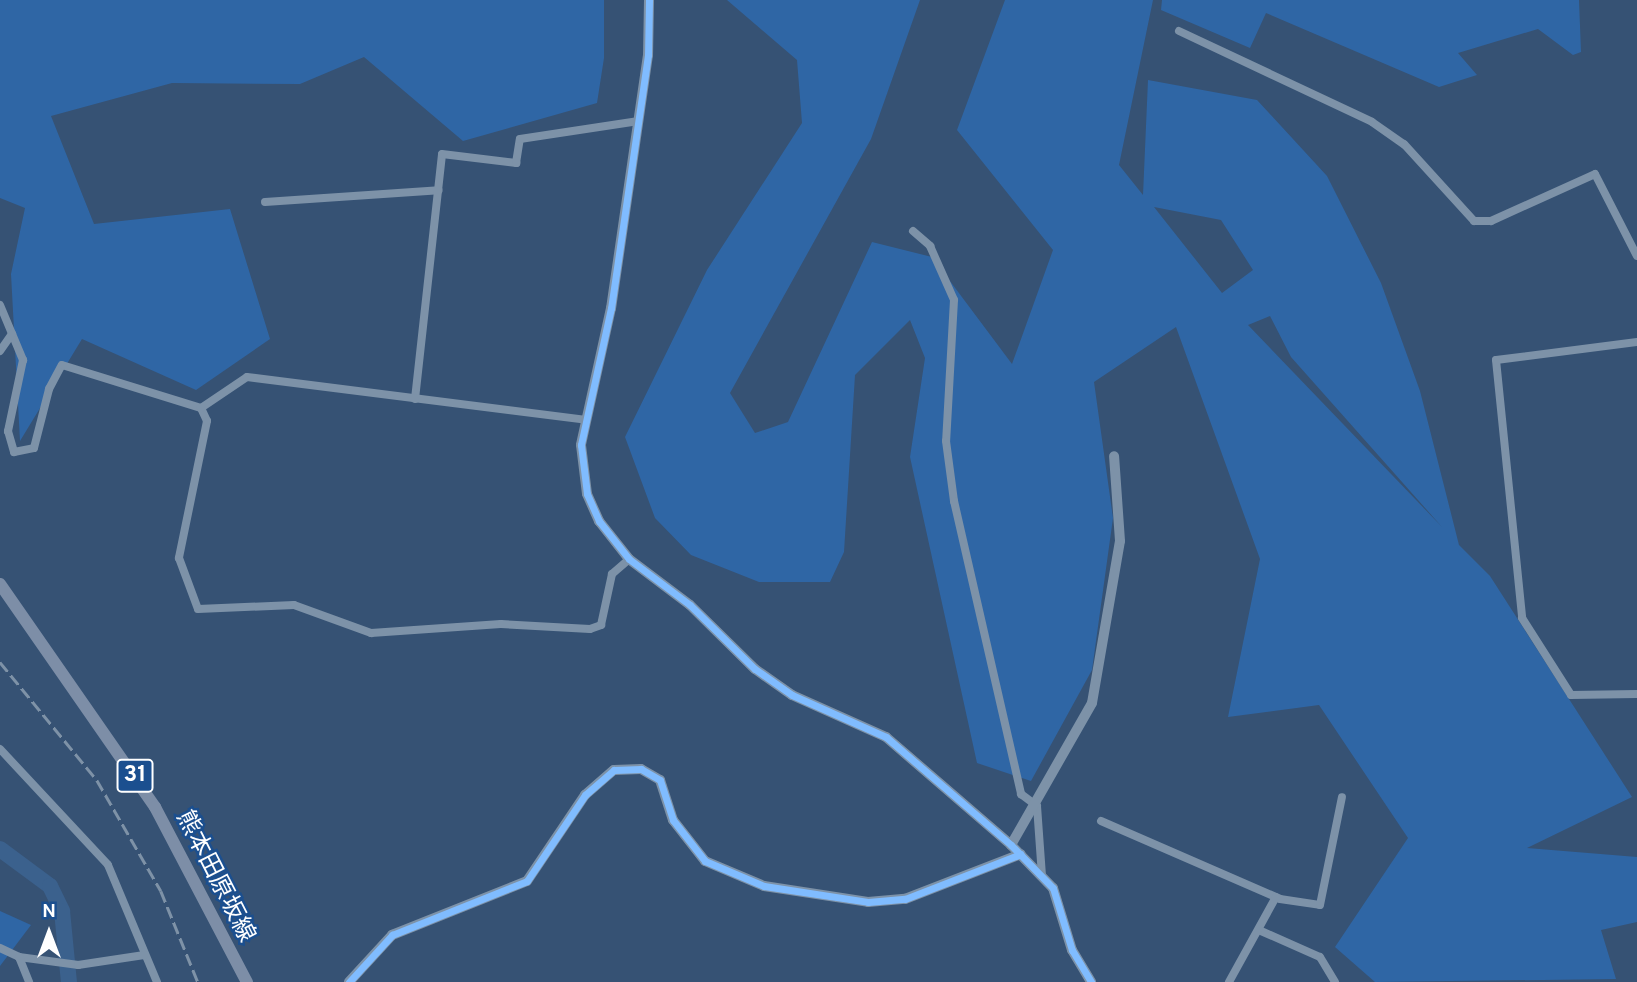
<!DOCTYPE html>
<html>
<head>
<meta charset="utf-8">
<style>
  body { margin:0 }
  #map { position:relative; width:1637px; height:982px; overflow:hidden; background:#365274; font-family:Overpass,"Noto Sans JP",sans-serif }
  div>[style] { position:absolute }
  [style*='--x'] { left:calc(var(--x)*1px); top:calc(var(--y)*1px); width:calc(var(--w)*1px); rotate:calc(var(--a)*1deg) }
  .green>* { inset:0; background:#2f66a5 }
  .river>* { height:16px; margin:-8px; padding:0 8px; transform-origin:8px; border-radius:8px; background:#3b618d }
  .minor>* { height:8px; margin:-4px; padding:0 4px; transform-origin:4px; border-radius:4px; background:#7d92a8 }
  .tertiary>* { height:10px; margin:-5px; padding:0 5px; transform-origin:5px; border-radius:5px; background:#7d92a8 }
  .primary>* { height:12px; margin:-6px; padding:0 6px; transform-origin:6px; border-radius:6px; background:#7d8ea7 }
  .rail>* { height:2.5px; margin-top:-1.25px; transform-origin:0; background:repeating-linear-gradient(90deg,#7e92a7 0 12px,transparent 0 17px) }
  .cycleway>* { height:7px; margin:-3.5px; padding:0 3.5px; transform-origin:3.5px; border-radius:3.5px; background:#80bcff }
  span { translate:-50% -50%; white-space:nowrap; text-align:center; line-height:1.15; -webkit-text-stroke:5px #1b4f8f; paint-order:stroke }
  .shield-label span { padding:2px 5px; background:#1b4f8f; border:2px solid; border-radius:5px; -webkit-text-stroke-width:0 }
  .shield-label { font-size:23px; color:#fff; font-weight:700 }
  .street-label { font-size:24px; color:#fff }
  .north { position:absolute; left:14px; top:898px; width:70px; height:70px; -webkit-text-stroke:5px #1b4f8f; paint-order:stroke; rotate:0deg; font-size:19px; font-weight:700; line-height:28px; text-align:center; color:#fff }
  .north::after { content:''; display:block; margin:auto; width:24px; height:32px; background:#fff; clip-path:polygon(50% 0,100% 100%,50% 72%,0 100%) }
</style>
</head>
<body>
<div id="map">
  <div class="green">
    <i style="clip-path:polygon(0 0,604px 0,604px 58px,597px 103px,463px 141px,364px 57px,300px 84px,172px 83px,51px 116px,94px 224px,230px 209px,270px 339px,196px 390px,82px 339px,20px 441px,11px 274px,25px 208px,0 198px)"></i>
    <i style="clip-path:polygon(evenodd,727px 0,920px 0,871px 139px,730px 393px,755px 433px,788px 422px,872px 242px,932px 257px,1012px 364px,1053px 250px,957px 130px,1005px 0,1153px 0,1119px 165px,1143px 195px,1148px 80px,1257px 100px,1327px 176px,1381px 283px,1420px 391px,1459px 545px,1490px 576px,1632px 797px,1527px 848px,1637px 857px,1637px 922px,1601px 930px,1616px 979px,1375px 982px,1335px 947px,1408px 838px,1319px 705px,1228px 717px,1260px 559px,1176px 327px,1094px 382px,1113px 518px,1092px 670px,1031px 781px,977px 763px,910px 457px,925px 358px,910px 320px,855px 375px,844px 552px,830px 582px,759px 582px,691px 555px,655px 518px,625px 437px,707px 270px,802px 123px,797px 60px,727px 0,1154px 207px,1221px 220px,1253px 270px,1222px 293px,1154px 207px,727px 0,1270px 316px,1291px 357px,1442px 527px,1248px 325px,1270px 316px)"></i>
    <i style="clip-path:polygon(1162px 0,1579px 0,1581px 52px,1573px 55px,1538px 29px,1458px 53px,1477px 75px,1439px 87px,1266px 13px,1250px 48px,1161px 10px)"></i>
    <i style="clip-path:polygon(0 911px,31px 925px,0 966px)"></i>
  </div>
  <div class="river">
    <i style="--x:0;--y:849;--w:62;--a:36.5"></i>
    <i style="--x:50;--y:886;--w:28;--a:64"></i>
    <i style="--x:62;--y:911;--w:71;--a:84.4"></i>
  </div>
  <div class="minor">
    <i style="--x:1179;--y:31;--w:213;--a:25.2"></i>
    <i style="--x:1372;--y:122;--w:39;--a:35"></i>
    <i style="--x:1404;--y:144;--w:104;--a:47.7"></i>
    <i style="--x:1474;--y:221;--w:17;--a:0"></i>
    <i style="--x:1491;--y:221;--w:114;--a:-24.3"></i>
    <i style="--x:1595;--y:174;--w:92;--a:62.9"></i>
    <i style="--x:265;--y:202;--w:174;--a:-3.9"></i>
    <i style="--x:913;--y:231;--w:23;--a:41"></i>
    <i style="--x:930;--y:246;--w:59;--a:66"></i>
    <i style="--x:954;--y:300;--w:141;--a:93.2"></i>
    <i style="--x:946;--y:441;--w:61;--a:82.4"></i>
    <i style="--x:954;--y:501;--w:301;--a:77.1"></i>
    <i style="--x:1021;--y:794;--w:20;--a:37"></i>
    <i style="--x:1037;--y:806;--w:69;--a:85.9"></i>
    <i style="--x:0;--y:305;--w:60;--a:67.3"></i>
    <i style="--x:23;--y:360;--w:73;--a:101.9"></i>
    <i style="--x:8;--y:431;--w:22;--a:74"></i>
    <i style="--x:14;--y:452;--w:20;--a:-11"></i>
    <i style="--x:34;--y:448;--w:61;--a:-75.7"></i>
    <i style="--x:49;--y:389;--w:27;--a:-62"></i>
    <i style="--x:62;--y:365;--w:145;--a:17.2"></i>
    <i style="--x:1637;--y:342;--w:142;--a:172.7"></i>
    <i style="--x:1496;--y:360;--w:259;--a:84.2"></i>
    <i style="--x:1522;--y:618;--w:91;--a:57.5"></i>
    <i style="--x:1571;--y:695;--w:66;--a:-0.9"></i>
    <i style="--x:0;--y:351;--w:21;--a:-55"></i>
    <i style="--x:415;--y:399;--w:246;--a:-83.7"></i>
    <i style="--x:442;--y:154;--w:75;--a:6.9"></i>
    <i style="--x:516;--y:163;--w:24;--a:-81"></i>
    <i style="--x:520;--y:139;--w:120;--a:-8.6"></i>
    <i style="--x:201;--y:408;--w:14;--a:65"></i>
    <i style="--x:207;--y:421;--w:140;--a:101.6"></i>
    <i style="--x:179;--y:558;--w:54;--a:69.6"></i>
    <i style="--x:198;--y:609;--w:96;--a:-2.4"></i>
    <i style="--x:294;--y:605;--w:82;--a:20"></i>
    <i style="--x:371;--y:633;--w:130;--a:-4"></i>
    <i style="--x:501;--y:624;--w:89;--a:3.2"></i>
    <i style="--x:590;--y:629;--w:12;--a:-20"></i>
    <i style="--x:601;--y:625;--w:52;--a:-77.8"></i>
    <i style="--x:612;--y:574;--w:23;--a:-41"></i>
    <i style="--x:201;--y:408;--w:55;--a:-34"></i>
    <i style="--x:247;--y:377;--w:342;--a:7.2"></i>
    <i style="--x:0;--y:749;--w:158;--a:47"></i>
    <i style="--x:108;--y:865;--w:127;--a:67.3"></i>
    <i style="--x:1101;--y:821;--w:195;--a:23.5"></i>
    <i style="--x:1280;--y:899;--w:40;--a:8.5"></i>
    <i style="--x:1320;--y:905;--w:110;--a:-78.5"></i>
    <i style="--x:1261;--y:931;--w:64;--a:23.8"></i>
    <i style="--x:1320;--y:957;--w:29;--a:59"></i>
    <i style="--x:0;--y:948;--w:21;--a:25"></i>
    <i style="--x:19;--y:957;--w:60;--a:7.7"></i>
    <i style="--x:78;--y:965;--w:67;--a:-8.6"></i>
    <i style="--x:19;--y:957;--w:27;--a:68"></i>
    <i style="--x:1229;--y:982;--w:97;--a:-61.1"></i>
  </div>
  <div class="tertiary">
    <i style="--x:649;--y:0;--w:55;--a:91"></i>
    <i style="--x:648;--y:55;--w:256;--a:98.3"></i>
    <i style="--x:611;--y:308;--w:140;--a:102.4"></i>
    <i style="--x:581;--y:445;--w:49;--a:83"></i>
    <i style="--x:587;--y:494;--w:30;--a:66"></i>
    <i style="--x:599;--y:521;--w:48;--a:51.7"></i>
    <i style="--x:629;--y:559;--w:76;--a:37"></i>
    <i style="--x:690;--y:605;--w:91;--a:44.6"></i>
    <i style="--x:755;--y:669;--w:45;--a:35.1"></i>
    <i style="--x:792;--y:695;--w:103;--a:24.1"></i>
    <i style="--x:886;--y:737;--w:165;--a:40.8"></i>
    <i style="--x:1011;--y:845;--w:60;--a:45.7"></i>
    <i style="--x:1053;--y:888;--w:65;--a:73"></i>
    <i style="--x:1072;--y:950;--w:37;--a:59"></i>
    <i style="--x:1011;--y:845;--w:163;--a:-60.3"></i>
    <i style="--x:1092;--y:703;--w:164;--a:-80.2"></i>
    <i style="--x:1120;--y:541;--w:85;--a:-94"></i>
    <i style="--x:349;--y:982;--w:64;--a:-47.5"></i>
    <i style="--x:392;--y:935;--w:145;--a:-21.8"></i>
    <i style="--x:527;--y:881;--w:104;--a:-56"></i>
    <i style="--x:585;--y:795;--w:38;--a:-41"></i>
    <i style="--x:614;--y:770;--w:27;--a:-2"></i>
    <i style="--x:641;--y:769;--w:22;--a:30"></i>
    <i style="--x:660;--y:780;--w:42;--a:72"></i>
    <i style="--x:673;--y:820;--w:52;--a:52"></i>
    <i style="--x:705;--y:861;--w:64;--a:23"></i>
    <i style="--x:764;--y:886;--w:105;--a:8.7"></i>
    <i style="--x:868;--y:902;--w:37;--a:-5"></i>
    <i style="--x:905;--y:899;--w:124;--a:-21.2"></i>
  </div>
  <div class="primary">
    <i style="--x:0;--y:584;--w:272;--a:55.2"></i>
    <i style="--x:155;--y:807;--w:198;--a:62.3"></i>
  </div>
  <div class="rail">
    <i style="--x:0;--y:662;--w:153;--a:50.6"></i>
    <i style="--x:97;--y:780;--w:128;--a:60"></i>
    <i style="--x:161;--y:891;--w:98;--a:67.9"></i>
  </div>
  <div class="cycleway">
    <i style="--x:649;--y:0;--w:55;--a:91"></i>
    <i style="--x:648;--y:55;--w:256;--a:98.3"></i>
    <i style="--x:611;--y:308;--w:140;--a:102.4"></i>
    <i style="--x:581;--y:445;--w:49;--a:83"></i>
    <i style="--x:587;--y:494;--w:30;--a:66"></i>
    <i style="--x:599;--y:521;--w:48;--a:51.7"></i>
    <i style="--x:629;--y:559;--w:76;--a:37"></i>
    <i style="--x:690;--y:605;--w:91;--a:44.6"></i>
    <i style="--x:755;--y:669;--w:45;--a:35.1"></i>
    <i style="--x:792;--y:695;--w:103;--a:24.1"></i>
    <i style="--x:886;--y:737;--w:165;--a:40.8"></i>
    <i style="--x:1011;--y:845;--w:60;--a:45.7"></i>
    <i style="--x:1053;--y:888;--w:65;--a:73"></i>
    <i style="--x:1072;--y:950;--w:37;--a:59"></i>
    <i style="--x:349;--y:982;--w:64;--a:-47.5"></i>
    <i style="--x:392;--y:935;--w:145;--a:-21.8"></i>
    <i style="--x:527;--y:881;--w:104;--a:-56"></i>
    <i style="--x:585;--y:795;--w:38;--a:-41"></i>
    <i style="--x:614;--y:770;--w:27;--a:-2"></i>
    <i style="--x:641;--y:769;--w:22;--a:30"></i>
    <i style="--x:660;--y:780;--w:42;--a:72"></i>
    <i style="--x:673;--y:820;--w:52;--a:52"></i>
    <i style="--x:705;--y:861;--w:64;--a:23"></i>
    <i style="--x:764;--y:886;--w:105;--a:8.7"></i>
    <i style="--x:868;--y:902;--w:37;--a:-5"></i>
    <i style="--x:905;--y:899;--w:124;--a:-21.2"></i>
  </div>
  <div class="shield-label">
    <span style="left:135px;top:776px">31</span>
  </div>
  <div class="street-label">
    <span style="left:214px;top:877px;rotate:63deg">熊本田原坂線</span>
  </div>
  <div class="north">N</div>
</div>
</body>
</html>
